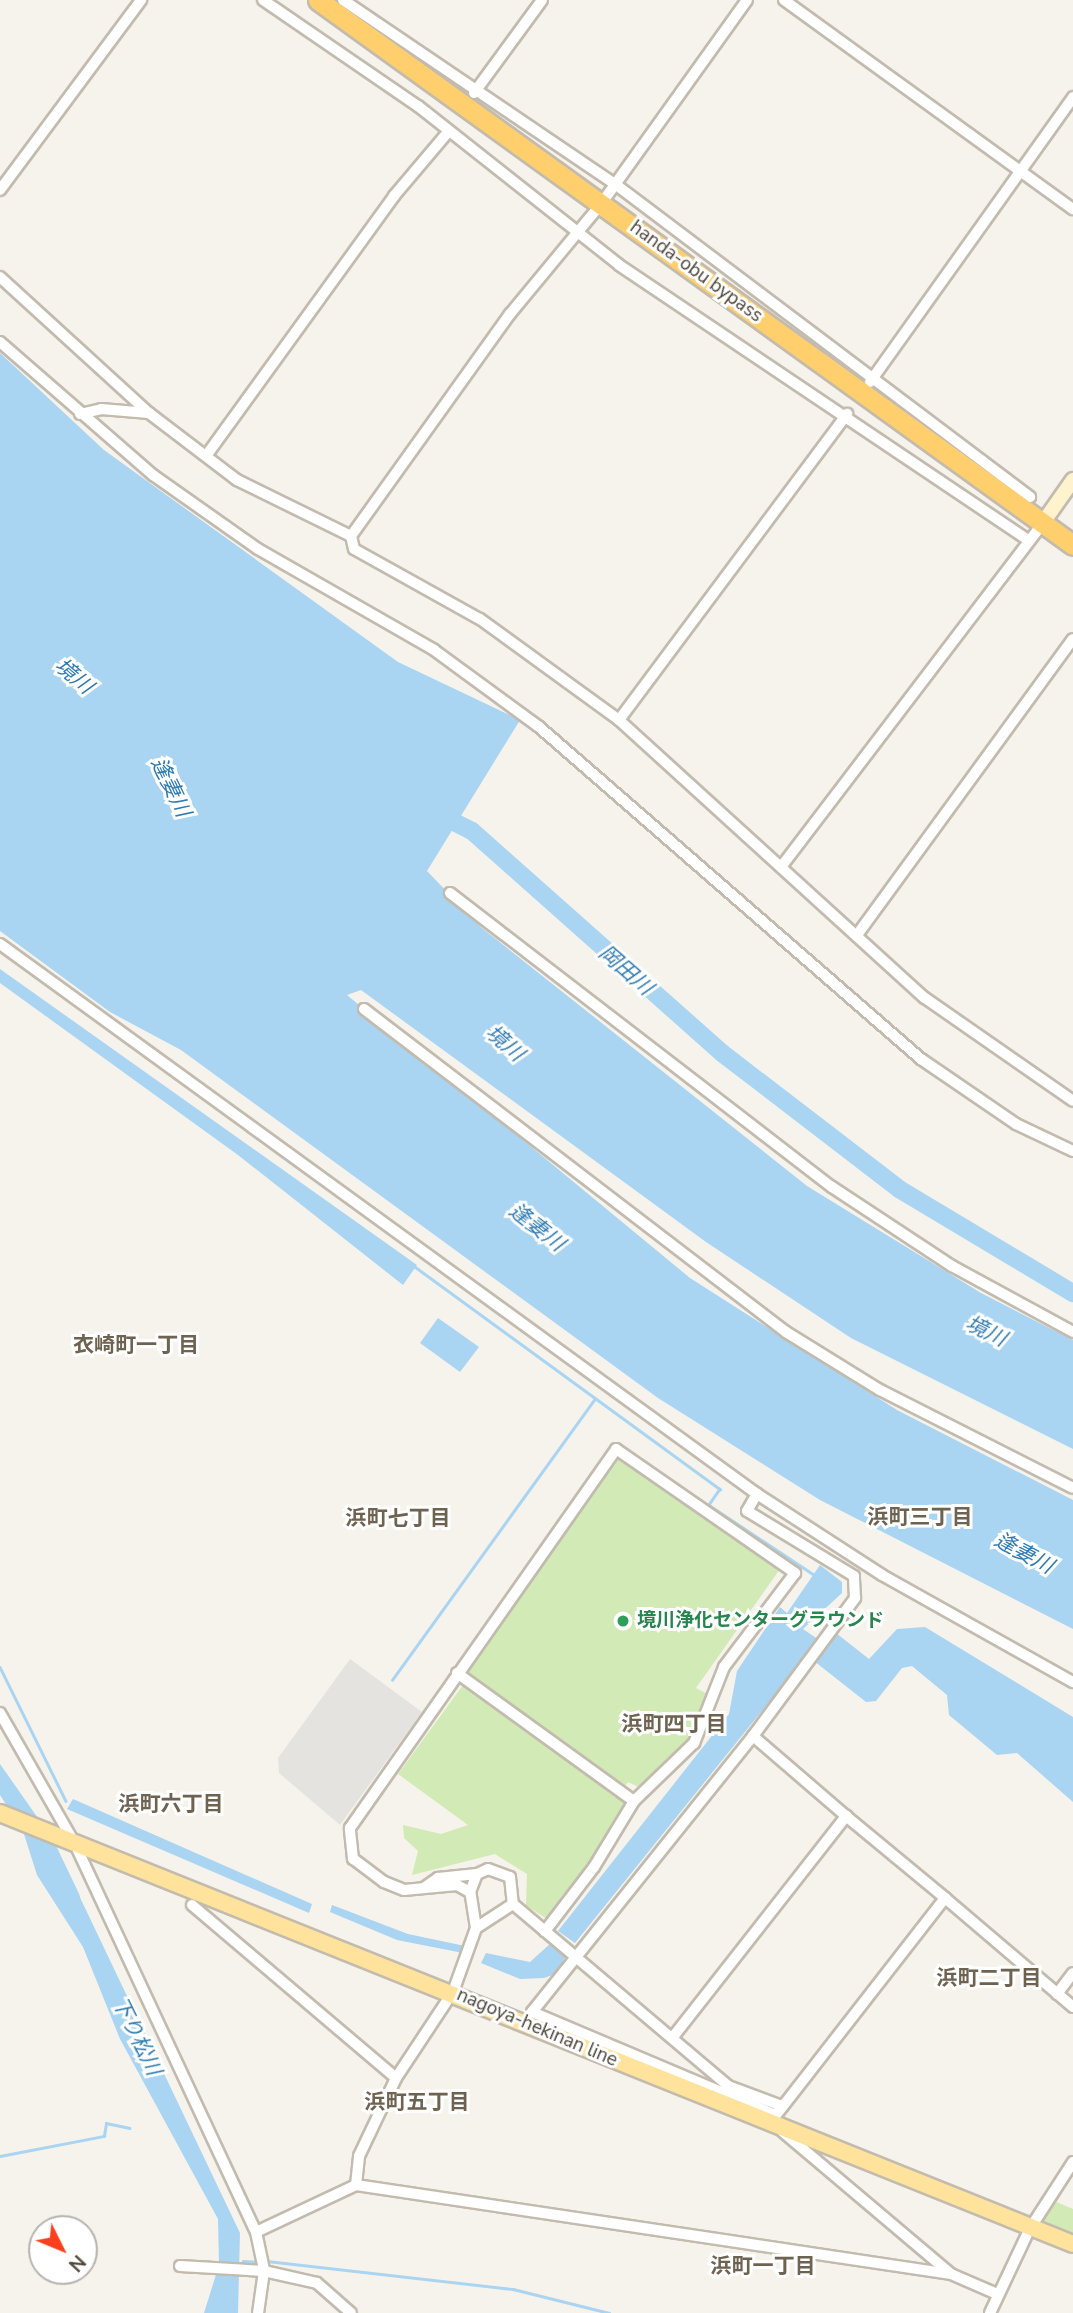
<!DOCTYPE html>
<html>
<head>
<meta charset="utf-8">
<style>
  body { margin:0 }
  #map { position:relative; width:1073px; height:2313px; overflow:hidden; background:#f6f3ec; font-family:"Nunito Sans","Noto Sans JP",sans-serif }
  div>[style] { position:absolute }
  [style*='--x'] { left:calc(var(--x)*1px); top:calc(var(--y)*1px); width:calc(var(--w)*1px); rotate:calc(var(--a)*1deg) }
  .green>* { inset:0; background:#d2eab5 }
  .parking>* { inset:0; background:#e5e3e0 }
  .water>* { inset:0; background:#a9d4f2 }
  .stream>* { height:2.5px; margin:-1.25px; padding:0 1.25px; transform-origin:1.25px; border-radius:1.25px; background:#a9d4f2 }
  .river>* { height:18px; margin:-9px; padding:0 9px; transform-origin:9px; border-radius:9px; background:#a9d4f2 }
  .roads { filter:drop-shadow(2px 0 #c2bbae) drop-shadow(-2px 0 #c2bbae) drop-shadow(0 2px #c2bbae) drop-shadow(0 -2px #c2bbae) }
  .street>* { height:10px; margin:-5px; padding:0 5px; transform-origin:5px; border-radius:5px; background:#fff }
  .secondary>* { height:14px; margin:-7px; padding:0 7px; transform-origin:7px; border-radius:7px; background:#fff3cd }
  .primary>* { height:16px; margin:-8px; padding:0 8px; transform-origin:8px; border-radius:8px; background:#ffe39c }
  .highway>* { height:19px; margin:-9.5px; padding:0 9.5px; transform-origin:9.5px; border-radius:9.5px; background:#ffcf6e }
  .dots>* { width:19px; height:19px; translate:-50% -50%; box-sizing:border-box; border:4px solid #fff; border-radius:50% }
  span { translate:-50% -50%; white-space:nowrap; text-align:center; line-height:1.15; -webkit-text-stroke:6px #fff; paint-order:stroke }
  .street-label { font-size:19px; color:#4b4439 }
  .leisure-label { font-size:19px; color:#27864d; font-weight:700 }
  .left { translate:0 -50%; text-align:left }
  .water-label { font-size:21px; color:#2e7ab2; font-style:italic }
  .neighbourhood-label { font-size:21px; color:#6e6250; font-weight:700 }
  .north { position:absolute; left:28px; top:2215px; width:70px; height:70px; box-sizing:border-box; background:#fff; border:2px solid #b7b4b0; border-radius:50%; rotate:133deg; font-size:19px; font-weight:700; line-height:28px; text-align:center; color:#4b4439 }
  .north::after { content:''; display:block; margin:auto; width:24px; height:32px; background:#fc3f1d; clip-path:polygon(50% 0,100% 100%,50% 72%,0 100%) }
</style>
</head>
<body>
<div id="map">
  <div class="green">
    <i style="clip-path:polygon(621px 1456px,780px 1569px,696px 1688px,712px 1696px,694px 1743px,645px 1790px,628px 1782px,625px 1787px,465px 1673px)"></i>
    <i style="clip-path:polygon(463px 1685px,631px 1805px,551px 1922px,526px 1905px,527px 1874px,495px 1854px,412px 1875px,418px 1851px,404px 1838px,403px 1825px,441px 1834px,468px 1825px,398px 1774px)"></i>
    <i style="clip-path:polygon(1054px 2201px,1073px 2209px,1073px 2236px,1039px 2224px)"></i>
  </div>
  <div class="parking">
    <i style="clip-path:polygon(350px 1659px,422px 1712px,340px 1825px,279px 1773px,278px 1758px)"></i>
  </div>
  <div class="water">
    <i style="clip-path:polygon(0 353px,104px 450px,398px 662px,520px 720px,427px 871px,482px 928px,807px 1186px,981px 1293px,1073px 1340px,1073px 1449px,851px 1338px,706px 1242px,361px 990px,347px 995px,690px 1278px,897px 1410px,1073px 1500px,1073px 1629px,820px 1500px,658px 1398px,181px 1050px,110px 1012px,0 931px)"></i>
    <i style="clip-path:polygon(0 969px,417px 1265px,403px 1285px,238px 1155px,0 983px)"></i>
    <i style="clip-path:polygon(438px 1318px,479px 1347px,460px 1372px,420px 1343px)"></i>
    <i style="clip-path:polygon(820px 1565px,842px 1582px,842px 1593px,803px 1629px,819px 1640px,575px 1943px,558px 1931px,729px 1714px,737px 1671px,780px 1607px,787px 1613px)"></i>
    <i style="clip-path:polygon(925px 1627px,1073px 1717px,1073px 1802px,1017px 1753px,997px 1755px,949px 1715px,947px 1695px,912px 1666px,902px 1668px,876px 1701px,866px 1702px,814px 1661px,836px 1633px,869px 1659px,897px 1629px)"></i>
    <i style="clip-path:polygon(0 1764px,40px 1821px,51px 1867px,75px 1887px,240px 2233px,238px 2313px,204px 2313px,219px 2265px,218px 2219px,120px 2039px,83px 1947px,37px 1875px,23px 1831px,0 1795px)"></i>
    <i style="clip-path:polygon(73px 1799px,312px 1904px,309px 1913px,67px 1809px)"></i>
    <i style="clip-path:polygon(332px 1905px,408px 1934px,465px 1946px,463px 1953px,397px 1940px,330px 1912px)"></i>
    <i style="clip-path:polygon(551px 1943px,566px 1956px,555px 1974px,544px 1978px,520px 1979px,481px 1963px,486px 1953px,530px 1962px)"></i>
  </div>
  <div class="stream">
    <i style="--x:414;--y:1266;--w:379;--a:36.1"></i>
    <i style="--x:720;--y:1489;--w:19;--a:125"></i>
    <i style="--x:709;--y:1505;--w:128;--a:33.6"></i>
    <i style="--x:0;--y:1667;--w:149;--a:63.8"></i>
    <i style="--x:392;--y:1680;--w:347;--a:-54.2"></i>
    <i style="--x:0;--y:2156;--w:106;--a:-10.9"></i>
    <i style="--x:104;--y:2136;--w:13;--a:-81"></i>
    <i style="--x:106;--y:2123;--w:24;--a:12"></i>
    <i style="--x:243;--y:2261;--w:17;--a:3"></i>
    <i style="--x:267;--y:2261;--w:248;--a:6.5"></i>
    <i style="--x:513;--y:2289;--w:99;--a:14"></i>
  </div>
  <div class="river">
    <i style="--x:436;--y:813;--w:40;--a:26.6"></i>
    <i style="--x:472;--y:831;--w:334;--a:41.6"></i>
    <i style="--x:722;--y:1053;--w:223;--a:37.5"></i>
    <i style="--x:899;--y:1189;--w:203;--a:30.9"></i>
    <i style="--x:41;--y:1835;--w:70;--a:64.5"></i>
  </div>
  <div class="roads">
    <div class="street">
      <i style="--x:263;--y:0;--w:188;--a:34.4"></i>
      <i style="--x:418;--y:106;--w:256;--a:38.3"></i>
      <i style="--x:619;--y:265;--w:494;--a:33.9"></i>
      <i style="--x:343;--y:0;--w:328;--a:34.1"></i>
      <i style="--x:615;--y:184;--w:520;--a:37.02"></i>
      <i style="--x:784;--y:0;--w:357;--a:35.9"></i>
      <i style="--x:474;--y:93;--w:115;--a:-53.8"></i>
      <i style="--x:0;--y:190;--w:237;--a:-53.4"></i>
      <i style="--x:606;--y:197;--w:242;--a:-54.4"></i>
      <i style="--x:0;--y:277;--w:202;--a:42.4"></i>
      <i style="--x:149;--y:413;--w:111;--a:37.3"></i>
      <i style="--x:237;--y:480;--w:127;--a:26.2"></i>
      <i style="--x:0;--y:342;--w:203;--a:41"></i>
      <i style="--x:153;--y:475;--w:128;--a:35.2"></i>
      <i style="--x:258;--y:549;--w:203;--a:29.8"></i>
      <i style="--x:434;--y:650;--w:129;--a:36.2"></i>
      <i style="--x:538;--y:726;--w:508;--a:41.01"></i>
      <i style="--x:921;--y:1059;--w:115;--a:34.4"></i>
      <i style="--x:1016;--y:1124;--w:63;--a:25.3"></i>
      <i style="--x:870;--y:382;--w:350;--a:-54.5"></i>
      <i style="--x:80;--y:414;--w:22;--a:-13"></i>
      <i style="--x:101;--y:409;--w:48;--a:4.8"></i>
      <i style="--x:206;--y:456;--w:321;--a:-54.1"></i>
      <i style="--x:394;--y:196;--w:84;--a:-49.8"></i>
      <i style="--x:351;--y:536;--w:13;--a:77"></i>
      <i style="--x:354;--y:549;--w:144;--a:29.1"></i>
      <i style="--x:480;--y:619;--w:172;--a:36"></i>
      <i style="--x:619;--y:720;--w:413;--a:42.3"></i>
      <i style="--x:925;--y:998;--w:180;--a:34.8"></i>
      <i style="--x:351;--y:536;--w:273;--a:-54.4"></i>
      <i style="--x:510;--y:314;--w:135;--a:-50.4"></i>
      <i style="--x:619;--y:720;--w:382;--a:-53.3"></i>
      <i style="--x:781;--y:867;--w:431;--a:-52.7"></i>
      <i style="--x:450;--y:893;--w:482;--a:37.6"></i>
      <i style="--x:832;--y:1187;--w:144;--a:33.4"></i>
      <i style="--x:952;--y:1266;--w:138;--a:28.6"></i>
      <i style="--x:857;--y:935;--w:366;--a:-53.9"></i>
      <i style="--x:0;--y:944;--w:936;--a:36"></i>
      <i style="--x:757;--y:1494;--w:149;--a:32.9"></i>
      <i style="--x:882;--y:1575;--w:219;--a:29.3"></i>
      <i style="--x:364;--y:1009;--w:531;--a:37.43"></i>
      <i style="--x:786;--y:1332;--w:110;--a:31.7"></i>
      <i style="--x:880;--y:1390;--w:216;--a:26.9"></i>
      <i style="--x:457;--y:1673;--w:218;--a:35.9"></i>
      <i style="--x:634;--y:1801;--w:77;--a:121.2"></i>
      <i style="--x:594;--y:1867;--w:81;--a:127.4"></i>
      <i style="--x:0;--y:1713;--w:149;--a:60.2"></i>
      <i style="--x:74;--y:1842;--w:430;--a:65"></i>
      <i style="--x:256;--y:2232;--w:40;--a:78"></i>
      <i style="--x:264;--y:2271;--w:42;--a:98.1"></i>
      <i style="--x:753;--y:1736;--w:172;--a:-53.5"></i>
      <i style="--x:855;--y:1598;--w:22;--a:-93"></i>
      <i style="--x:854;--y:1576;--w:125;--a:-148.7"></i>
      <i style="--x:747;--y:1511;--w:20;--a:-60"></i>
      <i style="--x:425;--y:1887;--w:16;--a:-35"></i>
      <i style="--x:438;--y:1878;--w:39;--a:-6"></i>
      <i style="--x:470;--y:1892;--w:15;--a:-152"></i>
      <i style="--x:457;--y:1885;--w:53;--a:174.6"></i>
      <i style="--x:404;--y:1890;--w:22;--a:-158"></i>
      <i style="--x:384;--y:1882;--w:39;--a:-143"></i>
      <i style="--x:353;--y:1859;--w:31;--a:-96"></i>
      <i style="--x:350;--y:1828;--w:463;--a:-54.9"></i>
      <i style="--x:616;--y:1449;--w:218;--a:34.7"></i>
      <i style="--x:795;--y:1573;--w:118;--a:127.1"></i>
      <i style="--x:724;--y:1667;--w:82;--a:111.5"></i>
      <i style="--x:694;--y:1743;--w:83;--a:136"></i>
      <i style="--x:945;--y:1898;--w:275;--a:127.9"></i>
      <i style="--x:776;--y:2115;--w:265;--a:-157.1"></i>
      <i style="--x:532;--y:2012;--w:354;--a:-51.3"></i>
      <i style="--x:753;--y:1736;--w:123;--a:40.7"></i>
      <i style="--x:846;--y:1816;--w:129;--a:39.6"></i>
      <i style="--x:945;--y:1898;--w:168;--a:40.4"></i>
      <i style="--x:192;--y:1905;--w:267;--a:40.3"></i>
      <i style="--x:476;--y:1928;--w:44;--a:-33"></i>
      <i style="--x:1057;--y:1994;--w:26;--a:-53"></i>
      <i style="--x:673;--y:2037;--w:281;--a:-51.9"></i>
      <i style="--x:783;--y:2132;--w:220;--a:40.2"></i>
      <i style="--x:951;--y:2274;--w:50;--a:23.5"></i>
      <i style="--x:356;--y:2185;--w:29;--a:-84"></i>
      <i style="--x:359;--y:2156;--w:86;--a:-64.6"></i>
      <i style="--x:396;--y:2078;--w:103;--a:-56.5"></i>
      <i style="--x:453;--y:1992;--w:68;--a:-70.2"></i>
      <i style="--x:476;--y:1928;--w:36;--a:-99"></i>
      <i style="--x:470;--y:1892;--w:19;--a:-69"></i>
      <i style="--x:477;--y:1874;--w:12;--a:-24"></i>
      <i style="--x:488;--y:1869;--w:23;--a:20"></i>
      <i style="--x:510;--y:1877;--w:27;--a:84"></i>
      <i style="--x:513;--y:1904;--w:282;--a:40.2"></i>
      <i style="--x:728;--y:2086;--w:58;--a:20.3"></i>
      <i style="--x:256;--y:2232;--w:110;--a:-25.2"></i>
      <i style="--x:356;--y:2185;--w:602;--a:8.51"></i>
      <i style="--x:180;--y:2266;--w:84;--a:3.4"></i>
      <i style="--x:264;--y:2271;--w:54;--a:12.8"></i>
      <i style="--x:317;--y:2283;--w:45;--a:41.4"></i>
      <i style="--x:990;--y:2313;--w:92;--a:-64.8"></i>
      <i style="--x:1029;--y:2230;--w:81;--a:-57.1"></i>
    </div>
    <div class="secondary">
      <i style="--x:1042;--y:524;--w:54;--a:-54.8"></i>
    </div>
    <div class="primary">
      <i style="--x:0;--y:1813;--w:1156;--a:21.88"></i>
    </div>
    <div class="highway">
      <i style="--x:318;--y:0;--w:931;--a:35.82"></i>
    </div>
  </div>
  <div class="dots">
    <i style="left:623px;top:1621px;background:#2e9e5b"></i>
  </div>
  <div class="street-label">
    <span style="left:696px;top:272px;rotate:36deg">handa-obu bypass</span>
    <span style="left:537px;top:2028px;rotate:23deg">nagoya-hekinan line</span>
  </div>
  <div class="leisure-label">
    <span class="left" style="left:637px;top:1621px">境川浄化センターグラウンド</span>
  </div>
  <div class="water-label">
    <span style="left:74px;top:676px;rotate:40deg">境川</span>
    <span style="left:171px;top:787px;rotate:64deg">逢妻川</span>
    <span style="left:626px;top:970px;rotate:41deg">岡田川</span>
    <span style="left:505px;top:1043px;rotate:41deg">境川</span>
    <span style="left:537px;top:1227px;rotate:38deg">逢妻川</span>
    <span style="left:986px;top:1331px;rotate:26deg">境川</span>
    <span style="left:1024px;top:1553px;rotate:28deg">逢妻川</span>
    <span style="left:137px;top:2036px;rotate:64deg">下り松川</span>
  </div>
  <div class="neighbourhood-label">
    <span style="left:136px;top:1345px">衣崎町一丁目</span>
    <span style="left:920px;top:1517px">浜町三丁目</span>
    <span style="left:398px;top:1518px">浜町七丁目</span>
    <span style="left:674px;top:1724px">浜町四丁目</span>
    <span style="left:171px;top:1804px">浜町六丁目</span>
    <span style="left:989px;top:1978px">浜町二丁目</span>
    <span style="left:417px;top:2102px">浜町五丁目</span>
    <span style="left:763px;top:2266px">浜町一丁目</span>
  </div>
  <div class="north">N</div>
</div>
</body>
</html>
